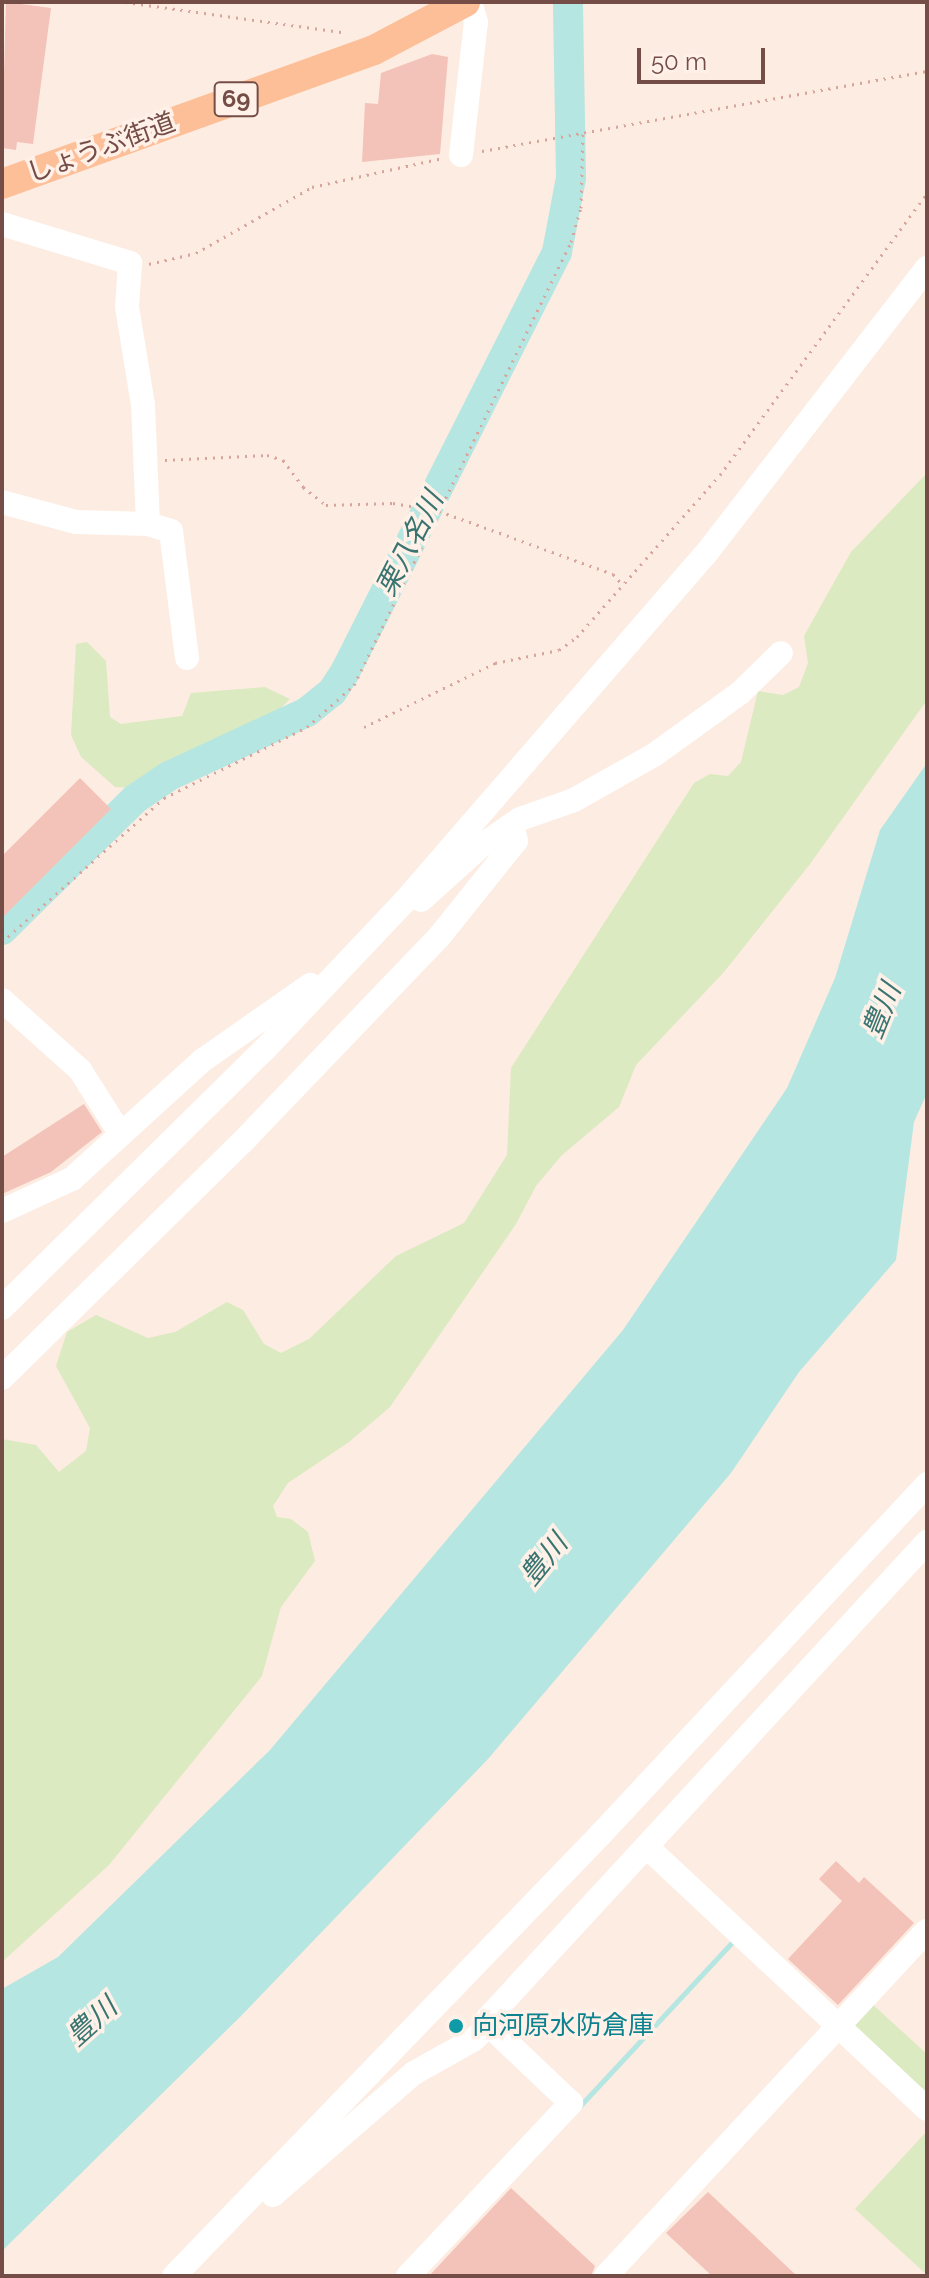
<!DOCTYPE html>
<html>
<head>
<meta charset="utf-8">
<style>
  body { margin:0 }
  #map { position:relative; width:929px; height:2278px; overflow:hidden; background:#fdece1; font-family:Raleway,"Noto Sans JP",sans-serif }
  div>[style] { position:absolute }
  [style*='--x'] { left:calc(var(--x)*1px); top:calc(var(--y)*1px); width:calc(var(--w)*1px); rotate:calc(var(--a)*1deg) }
  .green>* { inset:0; background:#dbeac0 }
  .water>* { inset:0; background:#b6e6e2 }
  .stream>* { height:5px; margin:-2.5px; padding:0 2.5px; transform-origin:2.5px; border-radius:2.5px; background:#b6e6e2 }
  .river>* { height:30px; margin:-15px; padding:0 15px; transform-origin:15px; border-radius:15px; background:#b6e6e2 }
  .building>* { inset:0; background:#f3c2b8 }
  .path>* { height:3px; margin-top:-1.5px; transform-origin:0; background:repeating-linear-gradient(90deg,#d7a59c 0 2px,transparent 0 8px) }
  .minor>* { height:24px; margin:-12px; padding:0 12px; transform-origin:12px; border-radius:12px; background:#fff }
  .major>* { height:30px; margin:-15px; padding:0 15px; transform-origin:15px; border-radius:15px; background:#fdbf98 }
  .dots>* { width:22px; height:22px; translate:-50% -50%; box-sizing:border-box; border:4px solid #fff0e8; border-radius:50% }
  span { translate:-50% -50%; white-space:nowrap; text-align:center; line-height:1.15; -webkit-text-stroke:7px #fff0e8; paint-order:stroke }
  .shield-label span { padding:2px 6px; background:#fff0e8; border:2px solid; border-radius:6px; -webkit-text-stroke-width:0 }
  .shield-label { font-size:24px; color:#754d47; font-weight:700 }
  .street-label { font-size:26px; color:#754d47 }
  .culture-label { font-size:26px; color:#0d838f }
  .left { translate:0 -50%; text-align:left }
  .water-label { font-size:28px; color:#387470; font-style:italic }
  .frame { position:absolute; inset:0; border:4px solid #754d47; pointer-events:none }
  .scale { position:absolute; left:637px; top:48px; width:128px; height:36px; box-sizing:border-box; border:4px solid #754d47; border-top:0; padding-left:10px; font-size:24px; line-height:28px; white-space:nowrap; color:#754d47; -webkit-text-stroke:6px #fff0e8; paint-order:stroke }
</style>
</head>
<body>
<div id="map">
  <div class="green">
    <i style="clip-path:polygon(927px 473px,927px 700px,810px 864px,724px 972px,636px 1065px,619px 1107px,561px 1156px,536px 1186px,516px 1224px,390px 1407px,349px 1442px,288px 1483px,273px 1506px,277px 1517px,291px 1519px,308px 1532px,315px 1561px,281px 1607px,262px 1676px,109px 1865px,2px 1962px,2px 1439px,36px 1445px,59px 1472px,86px 1451px,90px 1428px,56px 1366px,67px 1332px,96px 1315px,148px 1338px,175px 1332px,227px 1302px,243px 1310px,264px 1344px,281px 1353px,309px 1339px,396px 1256px,464px 1223px,507px 1155px,511px 1068px,694px 783px,710px 774px,728px 776px,741px 762px,758px 691px,783px 695px,799px 687px,808px 663px,804px 636px,851px 552px)"></i>
    <i style="clip-path:polygon(87px 642px,106px 661px,110px 717px,121px 724px,182px 716px,191px 693px,265px 687px,290px 699px,271px 718px,158px 769px,131px 788px,115px 787px,81px 757px,71px 735px,76px 644px)"></i>
    <i style="clip-path:polygon(871px 2003px,927px 2054px,927px 2099px,849px 2027px)"></i>
    <i style="clip-path:polygon(927px 2131px,927px 2275px,855px 2209px)"></i>
  </div>
  <div class="water">
    <i style="clip-path:polygon(927px 763px,927px 1093px,914px 1122px,896px 1260px,799px 1372px,731px 1473px,488px 1759px,241px 2016px,2px 2251px,2px 1989px,58px 1957px,270px 1750px,623px 1330px,787px 1088px,835px 978px,880px 830px)"></i>
  </div>
  <div class="stream">
    <i style="--x:578;--y:2108;--w:229;--a:-47.1"></i>
  </div>
  <div class="river">
    <i style="--x:2;--y:930;--w:187;--a:-44.6"></i>
    <i style="--x:135;--y:799;--w:41;--a:-34.1"></i>
    <i style="--x:169;--y:776;--w:152;--a:-24.9"></i>
    <i style="--x:307;--y:712;--w:32;--a:-39"></i>
    <i style="--x:332;--y:692;--w:24;--a:-57"></i>
    <i style="--x:345;--y:672;--w:470;--a:-63.2"></i>
    <i style="--x:557;--y:252;--w:75;--a:-79.3"></i>
    <i style="--x:571;--y:178;--w:176;--a:-91"></i>
  </div>
  <div class="building">
    <i style="clip-path:polygon(6px 2px,51px 8px,33px 144px,17px 142px,16px 150px,2px 148px)"></i>
    <i style="clip-path:polygon(432px 54px,448px 57px,440px 154px,362px 162px,365px 103px,378px 104px,381px 73px)"></i>
    <i style="clip-path:polygon(80px 778px,111px 809px,2px 918px,2px 856px)"></i>
    <i style="clip-path:polygon(84px 1104px,102px 1132px,51px 1172px,2px 1194px,2px 1157px)"></i>
    <i style="clip-path:polygon(836px 1861px,859px 1883px,864px 1877px,914px 1923px,838px 2005px,788px 1959px,842px 1901px,819px 1879px)"></i>
    <i style="clip-path:polygon(511px 2188px,595px 2266px,591px 2276px,429px 2276px)"></i>
    <i style="clip-path:polygon(708px 2192px,797px 2276px,712px 2276px,666px 2233px)"></i>
  </div>
  <div class="path">
    <i style="--x:125;--y:2;--w:224;--a:7.9"></i>
    <i style="--x:482;--y:151;--w:452;--a:-10.2"></i>
    <i style="--x:149;--y:264;--w:48;--a:-13.2"></i>
    <i style="--x:196;--y:253;--w:133;--a:-29.6"></i>
    <i style="--x:312;--y:187;--w:134;--a:-12.5"></i>
    <i style="--x:165;--y:460;--w:102;--a:-2.8"></i>
    <i style="--x:267;--y:455;--w:17;--a:17"></i>
    <i style="--x:283;--y:460;--w:34;--a:53"></i>
    <i style="--x:303;--y:487;--w:29;--a:38"></i>
    <i style="--x:326;--y:505;--w:67;--a:-1.7"></i>
    <i style="--x:393;--y:503;--w:47;--a:9.9"></i>
    <i style="--x:439;--y:511;--w:185;--a:19.9"></i>
    <i style="--x:613;--y:574;--w:15;--a:48"></i>
    <i style="--x:364;--y:727;--w:146;--a:-26"></i>
    <i style="--x:495;--y:663;--w:65;--a:-11.5"></i>
    <i style="--x:559;--y:650;--w:22;--a:-36"></i>
    <i style="--x:577;--y:637;--w:216;--a:-48.6"></i>
    <i style="--x:720;--y:475;--w:350;--a:-53.7"></i>
    <i style="--x:2;--y:942;--w:217;--a:-41.6"></i>
    <i style="--x:164;--y:798;--w:160;--a:-26.4"></i>
    <i style="--x:307;--y:727;--w:63;--a:-41.8"></i>
    <i style="--x:354;--y:685;--w:493;--a:-63.9"></i>
    <i style="--x:571;--y:242;--w:35;--a:-74"></i>
    <i style="--x:581;--y:208;--w:75;--a:-88.5"></i>
  </div>
  <div class="minor">
    <i style="--x:461;--y:155;--w:134;--a:-83.6"></i>
    <i style="--x:476;--y:22;--w:21;--a:-107"></i>
    <i style="--x:2;--y:224;--w:134;--a:16.9"></i>
    <i style="--x:130;--y:263;--w:44;--a:93.9"></i>
    <i style="--x:127;--y:307;--w:99;--a:80.7"></i>
    <i style="--x:143;--y:405;--w:119;--a:87.6"></i>
    <i style="--x:2;--y:502;--w:77;--a:15.1"></i>
    <i style="--x:76;--y:522;--w:72;--a:1.6"></i>
    <i style="--x:148;--y:524;--w:24;--a:17"></i>
    <i style="--x:171;--y:531;--w:128;--a:82.8"></i>
    <i style="--x:421;--y:900;--w:81;--a:-42"></i>
    <i style="--x:481;--y:846;--w:47;--a:-34.7"></i>
    <i style="--x:520;--y:819;--w:57;--a:-19.4"></i>
    <i style="--x:574;--y:800;--w:92;--a:-29.4"></i>
    <i style="--x:654;--y:755;--w:106;--a:-35.8"></i>
    <i style="--x:740;--y:693;--w:57;--a:-44.3"></i>
    <i style="--x:2;--y:1000;--w:105;--a:41.9"></i>
    <i style="--x:80;--y:1070;--w:75;--a:57.6"></i>
    <i style="--x:2;--y:1211;--w:77;--a:-24.6"></i>
    <i style="--x:72;--y:1179;--w:177;--a:-42.3"></i>
    <i style="--x:203;--y:1060;--w:131;--a:-35"></i>
    <i style="--x:2;--y:1308;--w:369;--a:-44.6"></i>
    <i style="--x:265;--y:1049;--w:202;--a:-46.6"></i>
    <i style="--x:404;--y:902;--w:459;--a:-49.1"></i>
    <i style="--x:705;--y:555;--w:363;--a:-52.3"></i>
    <i style="--x:2;--y:1378;--w:346;--a:-44.5"></i>
    <i style="--x:249;--y:1135;--w:274;--a:-46.2"></i>
    <i style="--x:439;--y:937;--w:123;--a:-51.3"></i>
    <i style="--x:516;--y:841;--w:12;--a:-104"></i>
    <i style="--x:513;--y:829;--w:7;--a:180"></i>
    <i style="--x:647;--y:1847;--w:383;--a:43.1"></i>
    <i style="--x:273;--y:2195;--w:186;--a:-40.9"></i>
    <i style="--x:414;--y:2073;--w:68;--a:-29.2"></i>
    <i style="--x:473;--y:2040;--w:22;--a:-43"></i>
    <i style="--x:174;--y:2276;--w:613;--a:-45.99"></i>
    <i style="--x:600;--y:1835;--w:480;--a:-47"></i>
    <i style="--x:408;--y:2276;--w:238;--a:-46.7"></i>
    <i style="--x:571;--y:2103;--w:108;--a:-136.5"></i>
    <i style="--x:493;--y:2029;--w:12;--a:-114"></i>
    <i style="--x:488;--y:2018;--w:648;--a:-47.32"></i>
    <i style="--x:606;--y:2276;--w:471;--a:-47.1"></i>
  </div>
  <div class="major">
    <i style="--x:2;--y:184;--w:395;--a:-19.8"></i>
    <i style="--x:374;--y:50;--w:103;--a:-27.8"></i>
  </div>
  <div class="dots">
    <i style="left:456px;top:2026px;background:#0f9aa8"></i>
  </div>
  <div class="shield-label">
    <span style="left:236px;top:99px">69</span>
  </div>
  <div class="street-label">
    <span style="left:101px;top:148px;rotate:-20deg">しょうぶ街道</span>
  </div>
  <div class="culture-label">
    <span class="left" style="left:472px;top:2026px">向河原水防倉庫</span>
  </div>
  <div class="water-label">
    <span style="left:410px;top:544px;rotate:-63deg">栗八名川</span>
    <span style="left:882px;top:1011px;rotate:-68deg">豊川</span>
    <span style="left:544px;top:1560px;rotate:-51deg">豊川</span>
    <span style="left:92px;top:2022px;rotate:-42deg">豊川</span>
  </div>
  <div class="frame"></div>
  <div class="scale">50 m</div>
</div>
</body>
</html>
